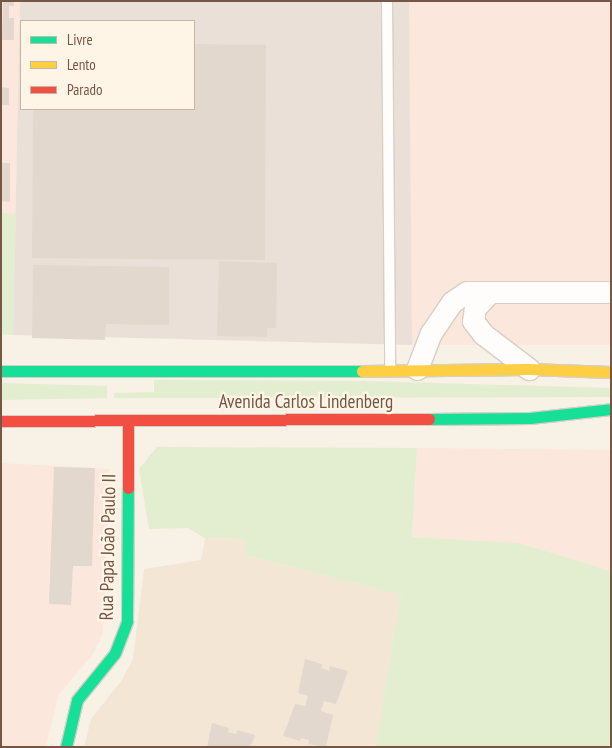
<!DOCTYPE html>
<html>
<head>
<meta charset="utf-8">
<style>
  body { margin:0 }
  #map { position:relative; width:612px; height:748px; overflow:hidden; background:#f7f1e6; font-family:"PT Sans Narrow",sans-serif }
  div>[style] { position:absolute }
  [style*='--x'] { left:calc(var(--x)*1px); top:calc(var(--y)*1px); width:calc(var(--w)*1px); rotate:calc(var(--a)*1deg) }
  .residential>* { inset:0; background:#f3e6d5 }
  .commercial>* { inset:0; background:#fbe7db }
  .industrial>* { inset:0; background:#eae0d7 }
  .green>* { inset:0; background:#e2eecf }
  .building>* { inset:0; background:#e3d8ce }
  .roads { filter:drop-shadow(1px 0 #d8cec4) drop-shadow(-1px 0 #d8cec4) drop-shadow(0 1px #d8cec4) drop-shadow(0 -1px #d8cec4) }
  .lane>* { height:10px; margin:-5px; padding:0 5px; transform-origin:5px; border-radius:5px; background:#fefdfb }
  .street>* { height:21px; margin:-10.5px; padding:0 10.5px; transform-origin:10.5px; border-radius:10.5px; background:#fefdfb }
  .fast>* { height:11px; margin:-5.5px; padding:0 5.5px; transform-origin:5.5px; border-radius:5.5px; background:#16e098 }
  .slow>* { height:11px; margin:-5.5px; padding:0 5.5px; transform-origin:5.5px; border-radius:5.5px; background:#ffcf43 }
  .jam>* { height:11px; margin:-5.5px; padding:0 5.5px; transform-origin:5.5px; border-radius:5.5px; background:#f24e42 }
  span { translate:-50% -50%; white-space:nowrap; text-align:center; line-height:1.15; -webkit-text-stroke:4.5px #fff5e7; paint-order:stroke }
  .street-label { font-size:19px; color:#765645 }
  .frame { position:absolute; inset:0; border:2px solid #765645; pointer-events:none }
  .legend { position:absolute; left:20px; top:20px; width:175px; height:90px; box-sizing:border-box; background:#fff5e7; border:1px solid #c8b5a6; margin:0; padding:6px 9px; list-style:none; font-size:15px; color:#765645 }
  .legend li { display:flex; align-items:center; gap:10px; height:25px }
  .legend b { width:25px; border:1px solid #c8b5a6 }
</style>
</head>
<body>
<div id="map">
  <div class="residential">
    <i style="clip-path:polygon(205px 538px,247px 539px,245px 555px,401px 595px,375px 747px,84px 747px,91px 719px,122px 680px,133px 659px,144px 569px,201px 560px)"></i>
  </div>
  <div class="commercial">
    <i style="clip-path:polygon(1px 1px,20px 1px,14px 292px,1px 292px)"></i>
    <i style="clip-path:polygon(409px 1px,611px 1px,611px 345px,412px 345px)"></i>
    <i style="clip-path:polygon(417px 448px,611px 450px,611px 571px,519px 543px,412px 537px)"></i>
    <i style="clip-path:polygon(1px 463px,109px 469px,103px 633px,93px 654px,59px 694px,46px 747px,1px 747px)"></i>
  </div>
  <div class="industrial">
    <i style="clip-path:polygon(evenodd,20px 1px,409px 1px,412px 345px,13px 335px,20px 1px,21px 21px,194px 21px,194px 109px,21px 109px,21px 21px)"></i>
  </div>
  <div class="green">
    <i style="clip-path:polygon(1px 213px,16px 214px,13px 335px,1px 334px)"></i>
    <i style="clip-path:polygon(154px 380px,365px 381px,611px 388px,611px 397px,114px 398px,114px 393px,154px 392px)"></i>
    <i style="clip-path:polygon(1px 383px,107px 386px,107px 398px,1px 400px)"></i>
    <i style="clip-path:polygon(157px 447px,417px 448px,412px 537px,519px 543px,611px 571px,611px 747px,375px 747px,401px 595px,245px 555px,246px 539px,205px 538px,188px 528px,149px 529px,139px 469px)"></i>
  </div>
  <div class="building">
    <i style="clip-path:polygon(3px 1px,14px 1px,14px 6px,9px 6px,9px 18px,14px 18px,14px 40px,2px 40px)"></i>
    <i style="clip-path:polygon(194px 44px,266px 45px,265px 260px,32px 258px,33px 109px,194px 109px)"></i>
    <i style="clip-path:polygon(1px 87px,9px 88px,9px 105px,1px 105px)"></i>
    <i style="clip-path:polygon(1px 163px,10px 163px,10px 202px,1px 201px)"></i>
    <i style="clip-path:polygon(219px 261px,277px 263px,276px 328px,267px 328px,267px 337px,217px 336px)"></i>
    <i style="clip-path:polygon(33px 265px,169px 267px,169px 325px,106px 324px,105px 340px,32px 338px)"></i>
    <i style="clip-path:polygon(54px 467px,95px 468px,92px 566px,73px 566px,71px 605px,49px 604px)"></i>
    <i style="clip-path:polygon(305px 659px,322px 664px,321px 668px,329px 671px,330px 666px,348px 671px,336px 704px,324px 701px,321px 711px,333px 715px,326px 747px,308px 744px,309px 740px,301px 738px,300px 741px,283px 736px,295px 704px,305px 706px,308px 696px,298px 693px)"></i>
    <i style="clip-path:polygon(212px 723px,229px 728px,228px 732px,236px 734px,237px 730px,255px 735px,252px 743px,249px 747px,207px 747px)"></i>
  </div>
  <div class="roads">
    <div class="lane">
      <i style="--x:387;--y:1;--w:368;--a:89.5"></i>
    </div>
    <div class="street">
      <i style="--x:489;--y:293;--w:21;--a:133"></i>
      <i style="--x:475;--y:308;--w:13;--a:99"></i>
      <i style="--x:473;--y:321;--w:16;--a:52"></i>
      <i style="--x:483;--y:334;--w:58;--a:37.3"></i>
      <i style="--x:417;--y:369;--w:39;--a:-69"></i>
      <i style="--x:431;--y:333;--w:37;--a:-56"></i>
      <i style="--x:452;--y:302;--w:18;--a:-34"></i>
      <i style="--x:467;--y:292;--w:144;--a:0"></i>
    </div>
    <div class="fast">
      <i style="--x:1;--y:371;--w:361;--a:0"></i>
      <i style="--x:429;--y:419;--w:101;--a:-0.6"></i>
      <i style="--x:530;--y:418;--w:81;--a:-6.3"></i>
      <i style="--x:66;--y:747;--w:48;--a:-76.8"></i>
      <i style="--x:77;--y:700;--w:60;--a:-51"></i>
      <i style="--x:115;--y:653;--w:34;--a:-69"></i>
      <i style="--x:127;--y:621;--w:133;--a:-89.6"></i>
    </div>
    <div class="slow">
      <i style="--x:362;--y:371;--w:167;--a:-0.7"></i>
      <i style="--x:529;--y:369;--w:82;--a:2.1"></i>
    </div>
    <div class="jam">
      <i style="--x:1;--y:421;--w:428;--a:-0.3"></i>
      <i style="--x:128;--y:488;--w:68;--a:-90"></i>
    </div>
  </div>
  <div class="street-label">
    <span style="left:306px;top:402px">Avenida Carlos Lindenberg</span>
    <span style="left:108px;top:547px;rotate:-89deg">Rua Papa João Paulo II</span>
  </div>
  <div class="frame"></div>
  <ul class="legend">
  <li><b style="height:6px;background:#16e098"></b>Livre</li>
  <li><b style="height:6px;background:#ffcf43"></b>Lento</li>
  <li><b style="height:6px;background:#f24e42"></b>Parado</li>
  </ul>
</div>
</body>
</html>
